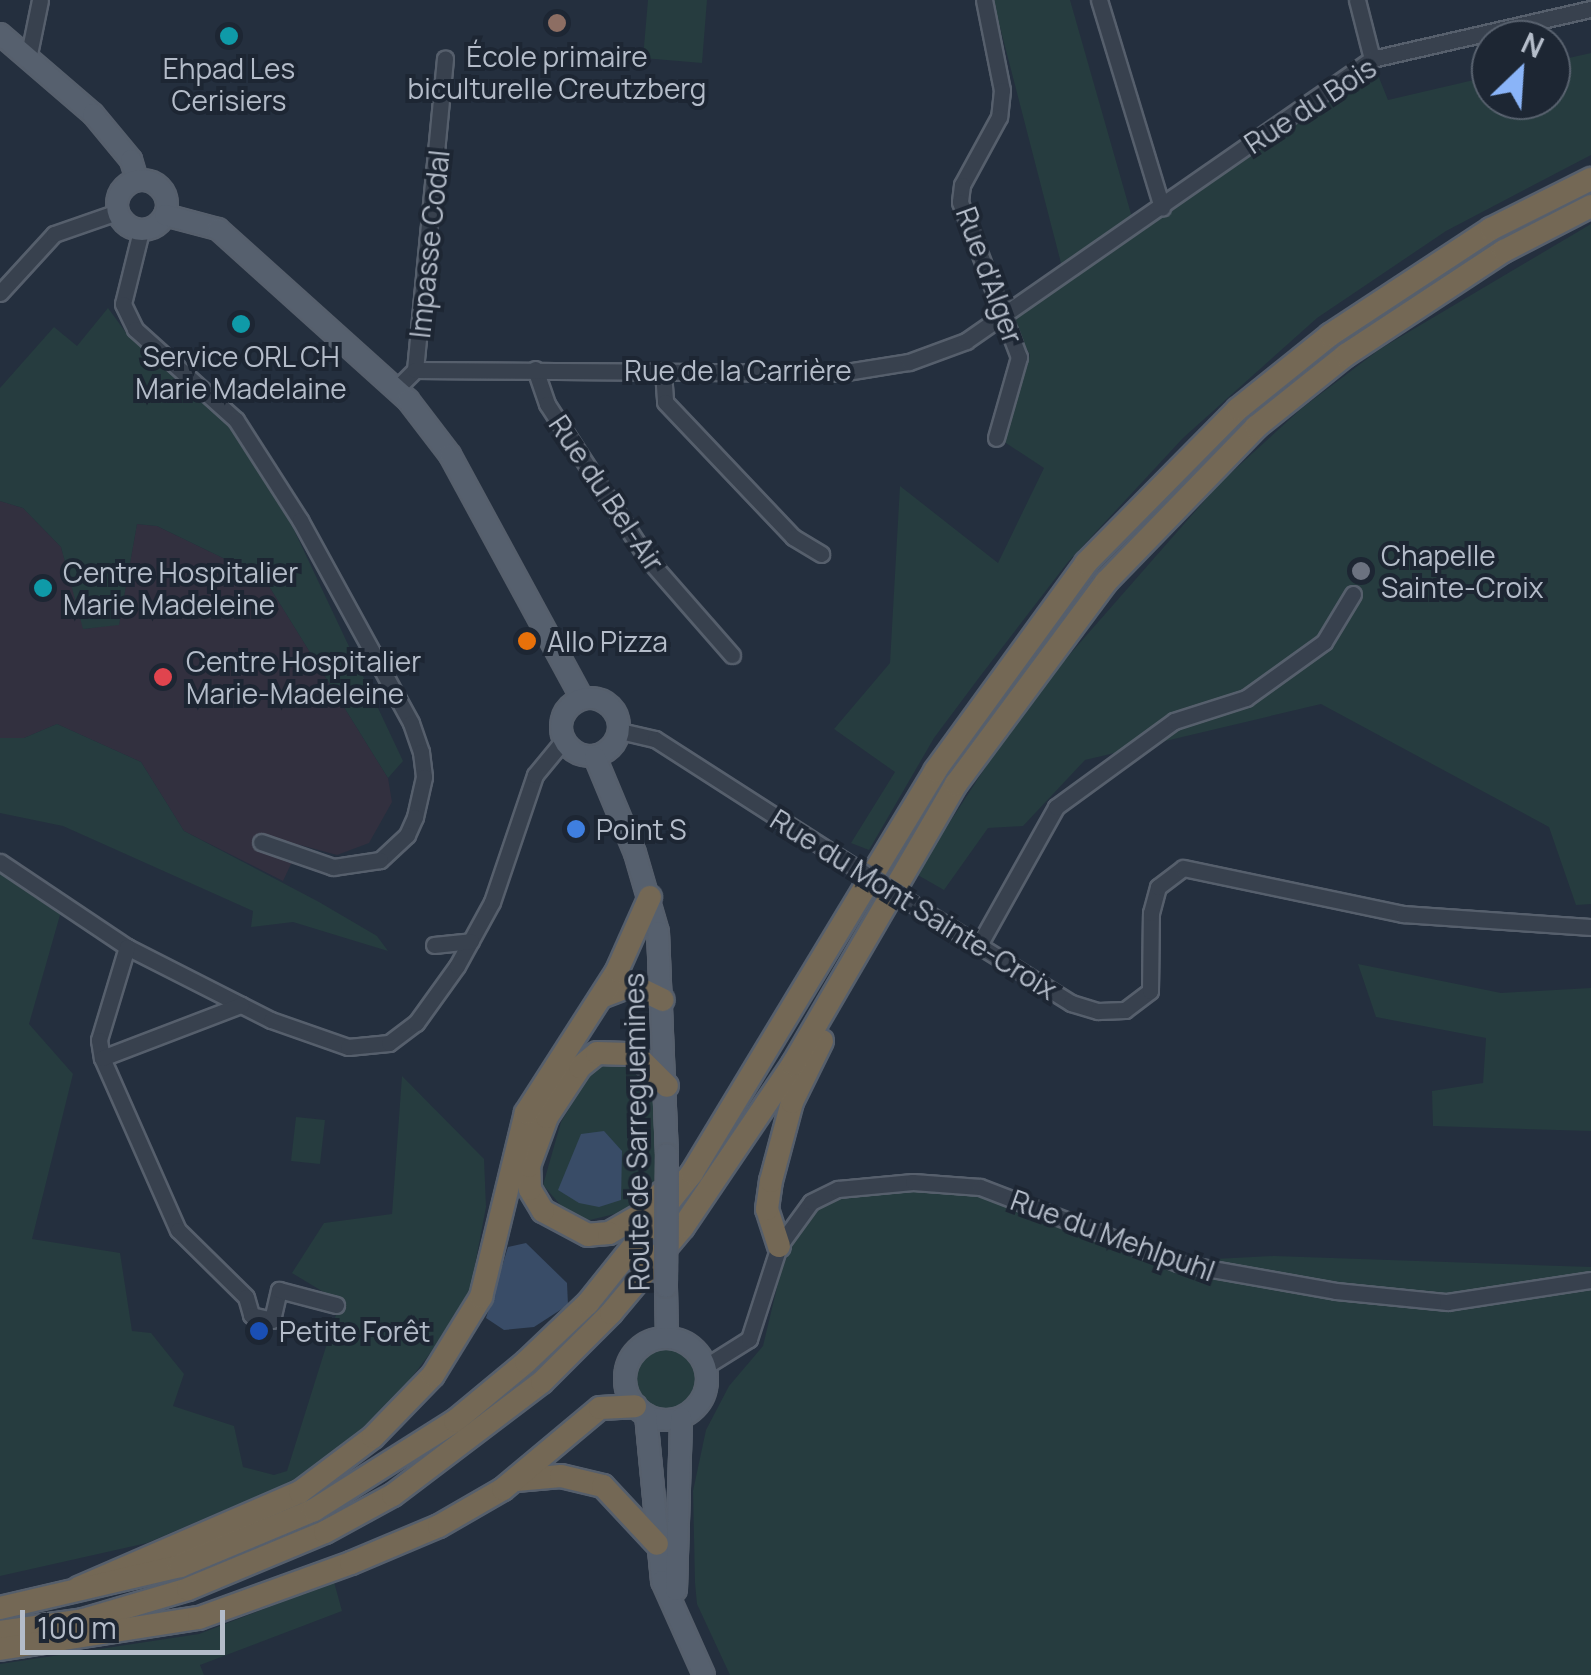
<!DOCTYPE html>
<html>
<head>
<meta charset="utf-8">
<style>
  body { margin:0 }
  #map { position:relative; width:1591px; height:1675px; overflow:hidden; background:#242f3e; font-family:Manrope,sans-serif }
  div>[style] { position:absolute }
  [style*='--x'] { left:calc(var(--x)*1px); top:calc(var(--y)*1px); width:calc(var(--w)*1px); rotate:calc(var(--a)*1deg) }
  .medical>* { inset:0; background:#32303f }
  .green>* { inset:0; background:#263c3f }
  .round { border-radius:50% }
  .water>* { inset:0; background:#394c67 }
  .roads { filter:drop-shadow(2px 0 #565f6c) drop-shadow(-2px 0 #565f6c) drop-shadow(0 2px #565f6c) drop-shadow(0 -2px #565f6c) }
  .minor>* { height:15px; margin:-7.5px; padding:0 7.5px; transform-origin:7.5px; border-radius:7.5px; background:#38414e }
  .major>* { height:20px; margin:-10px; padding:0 10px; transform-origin:10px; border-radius:10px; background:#56606e }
  .major>.ring { margin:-10px; padding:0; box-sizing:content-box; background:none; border:20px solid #56606e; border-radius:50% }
  .highway>* { height:22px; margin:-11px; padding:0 11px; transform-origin:11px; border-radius:11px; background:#746855 }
  .bridges { filter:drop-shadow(2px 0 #565f6c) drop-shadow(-2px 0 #565f6c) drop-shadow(0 2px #565f6c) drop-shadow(0 -2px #565f6c) }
  .minor-bridge>* { height:15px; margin:-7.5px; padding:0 7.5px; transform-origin:7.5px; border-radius:7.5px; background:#38414e }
  .major-bridge>* { height:20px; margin:-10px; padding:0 10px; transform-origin:10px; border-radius:10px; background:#56606e }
  .dots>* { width:28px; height:28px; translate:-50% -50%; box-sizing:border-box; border:5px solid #1d2633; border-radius:50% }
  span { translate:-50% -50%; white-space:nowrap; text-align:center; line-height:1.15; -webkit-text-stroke:8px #1d2633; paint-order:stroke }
  .poi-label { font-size:28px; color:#b4bcc9 }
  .left { translate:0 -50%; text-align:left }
  .street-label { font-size:28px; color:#b4bcc9 }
  .north { position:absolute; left:1471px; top:20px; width:100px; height:100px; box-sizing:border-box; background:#1d2633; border:2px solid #59626f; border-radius:50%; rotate:25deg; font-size:28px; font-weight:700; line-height:40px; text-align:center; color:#b4bcc9 }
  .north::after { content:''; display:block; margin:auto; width:35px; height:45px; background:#8ab4f8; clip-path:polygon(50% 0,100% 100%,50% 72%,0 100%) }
  .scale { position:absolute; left:20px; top:1610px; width:205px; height:45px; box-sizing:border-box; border:5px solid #b4bcc9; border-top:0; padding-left:12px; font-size:30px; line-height:35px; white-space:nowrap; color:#b4bcc9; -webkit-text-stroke:8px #1d2633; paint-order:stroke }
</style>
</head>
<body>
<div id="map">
  <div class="medical">
    <i style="clip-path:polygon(0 501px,23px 508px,61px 547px,84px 629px,119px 624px,137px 524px,157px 526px,264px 578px,388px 778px,392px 802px,369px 843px,337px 855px,300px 845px,283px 881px,184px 831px,141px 762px,57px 724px,24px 738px,0 738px)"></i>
  </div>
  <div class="green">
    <i style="clip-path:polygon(648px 0,707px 0,702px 63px,643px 58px)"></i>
    <i style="clip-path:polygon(993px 0,1070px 0,1137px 235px,1374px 65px,1388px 100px,1491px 76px,1491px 100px,1551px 100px,1551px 62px,1591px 53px,1591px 155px,1446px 231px,1317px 318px,1183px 438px,1068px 562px,978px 679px,934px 738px,869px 850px,851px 843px,895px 772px,834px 729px,890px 663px,900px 486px,998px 563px,1044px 468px,1003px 441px,1030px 355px,1013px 323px,1062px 267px)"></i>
    <i style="clip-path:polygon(1591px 224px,1591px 904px,1576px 905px,1549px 827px,1321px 704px,1085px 760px,1023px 826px,988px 828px,944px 890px,916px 874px,1028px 702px,1220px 483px,1302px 408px,1380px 349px)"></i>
    <i style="clip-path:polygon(108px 308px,127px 334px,230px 427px,287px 515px,403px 761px,388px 778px,264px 578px,157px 526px,137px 524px,119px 625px,83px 629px,61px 547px,23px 508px,0 501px,0 388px,54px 327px,77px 346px)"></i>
    <i style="clip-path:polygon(57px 724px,141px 762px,184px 831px,319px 902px,377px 936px,388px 951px,293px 922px,251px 927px,253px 911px,63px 826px,0 813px,0 738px,24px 738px)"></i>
    <i style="clip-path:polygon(0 870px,62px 908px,29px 1024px,73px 1074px,32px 1239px,120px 1253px,132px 1331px,151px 1333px,184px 1374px,173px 1406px,234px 1426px,243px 1467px,274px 1475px,287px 1471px,340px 1302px,292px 1273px,324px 1223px,392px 1214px,402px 1076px,484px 1159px,486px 1207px,471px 1286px,456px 1319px,397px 1397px,312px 1473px,147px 1543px,0 1576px)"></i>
    <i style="clip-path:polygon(1358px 964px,1501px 993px,1591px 988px,1591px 1131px,1433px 1126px,1432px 1091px,1483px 1083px,1486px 1038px,1376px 1017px)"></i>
    <i style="clip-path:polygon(606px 1062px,640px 1065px,656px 1084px,661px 1174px,635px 1209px,590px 1220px,570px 1216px,543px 1185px,561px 1122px,590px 1074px)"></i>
    <i style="clip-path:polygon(296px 1117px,325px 1120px,320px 1164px,291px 1161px)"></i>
    <i style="clip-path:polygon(838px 1189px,965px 1189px,1196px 1260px,1274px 1256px,1591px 1267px,1591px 1675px,730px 1675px,697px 1604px,695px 1583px,693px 1491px,706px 1430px,729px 1386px,763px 1346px,779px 1279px,779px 1246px,811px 1202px)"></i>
    <i class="round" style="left:633px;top:1347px;width:66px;height:66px"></i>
    <i style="clip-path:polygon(334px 1582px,342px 1611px,200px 1665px,204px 1675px,0 1675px,0 1664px,199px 1634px)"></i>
  </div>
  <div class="water">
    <i style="clip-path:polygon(604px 1131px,622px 1151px,621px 1200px,599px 1207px,579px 1203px,558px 1190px,581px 1134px)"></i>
    <i style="clip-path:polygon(526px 1243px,567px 1283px,568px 1305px,534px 1327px,504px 1330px,486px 1318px,508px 1247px)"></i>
  </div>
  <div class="roads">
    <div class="minor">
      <i style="--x:984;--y:0;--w:92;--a:78.7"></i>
      <i style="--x:1002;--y:90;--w:27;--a:96"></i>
      <i style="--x:999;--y:117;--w:77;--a:118.6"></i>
      <i style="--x:962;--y:185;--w:17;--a:97"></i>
      <i style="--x:960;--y:202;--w:166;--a:69.2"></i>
      <i style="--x:1019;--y:357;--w:84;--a:105.9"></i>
      <i style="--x:1099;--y:0;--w:217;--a:73.1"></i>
      <i style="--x:1357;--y:0;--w:61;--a:75.7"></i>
      <i style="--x:28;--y:59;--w:60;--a:-78.5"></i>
      <i style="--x:141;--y:231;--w:75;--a:103.9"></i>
      <i style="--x:123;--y:304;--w:28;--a:64"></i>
      <i style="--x:135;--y:329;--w:136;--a:42"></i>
      <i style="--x:236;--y:420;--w:119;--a:57.4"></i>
      <i style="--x:300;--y:520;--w:231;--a:61.3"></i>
      <i style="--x:411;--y:723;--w:31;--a:71"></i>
      <i style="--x:421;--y:752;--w:25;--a:83"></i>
      <i style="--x:424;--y:777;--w:41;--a:102.7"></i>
      <i style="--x:415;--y:817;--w:20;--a:114"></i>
      <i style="--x:407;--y:835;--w:37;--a:137"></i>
      <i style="--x:380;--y:860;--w:48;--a:171.5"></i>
      <i style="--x:333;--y:867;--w:76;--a:-160.9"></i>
      <i style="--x:0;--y:293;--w:80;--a:-47.5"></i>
      <i style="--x:54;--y:234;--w:67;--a:-19.2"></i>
      <i style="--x:535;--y:369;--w:37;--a:71"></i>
      <i style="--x:547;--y:404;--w:184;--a:57"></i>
      <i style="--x:647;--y:558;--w:129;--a:48.8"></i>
      <i style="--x:415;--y:370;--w:313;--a:-84.5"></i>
      <i style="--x:663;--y:371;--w:31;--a:86"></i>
      <i style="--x:665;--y:402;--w:186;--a:46.5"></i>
      <i style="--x:793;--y:537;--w:33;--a:31"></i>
      <i style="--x:397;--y:388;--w:25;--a:-45"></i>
      <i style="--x:415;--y:370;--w:425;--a:0.4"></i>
      <i style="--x:840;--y:373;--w:70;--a:-9.1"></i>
      <i style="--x:909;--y:362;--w:61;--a:-20.2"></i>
      <i style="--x:966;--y:341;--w:494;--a:-34.8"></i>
      <i style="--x:1372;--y:59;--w:225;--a:-12.9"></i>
      <i style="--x:620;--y:731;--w:36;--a:13"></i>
      <i style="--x:655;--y:739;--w:235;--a:32.7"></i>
      <i style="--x:0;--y:862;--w:153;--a:33.8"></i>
      <i style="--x:127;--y:947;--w:161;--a:26.9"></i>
      <i style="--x:271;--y:1020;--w:82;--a:19.3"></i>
      <i style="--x:348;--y:1047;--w:41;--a:-5.6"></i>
      <i style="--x:389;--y:1043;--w:34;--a:-37"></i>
      <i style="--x:416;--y:1023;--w:70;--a:-54.3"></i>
      <i style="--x:457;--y:966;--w:73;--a:-61.3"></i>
      <i style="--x:492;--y:902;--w:134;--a:-71.3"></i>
      <i style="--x:535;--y:775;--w:44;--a:-50.5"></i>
      <i style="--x:911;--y:903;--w:189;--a:32"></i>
      <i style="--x:1071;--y:1003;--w:28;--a:17"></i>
      <i style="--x:1098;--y:1011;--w:27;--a:-2"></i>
      <i style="--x:1125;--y:1010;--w:31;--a:-37"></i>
      <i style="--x:1150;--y:991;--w:78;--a:-89.3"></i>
      <i style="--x:1151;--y:913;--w:27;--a:-75"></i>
      <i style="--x:1158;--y:887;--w:31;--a:-37"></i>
      <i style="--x:1183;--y:868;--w:225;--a:11.8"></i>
      <i style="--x:1403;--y:914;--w:188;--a:4"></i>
      <i style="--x:434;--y:945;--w:37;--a:-6"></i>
      <i style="--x:979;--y:945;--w:158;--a:-60.8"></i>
      <i style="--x:1056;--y:807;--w:146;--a:-36.1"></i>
      <i style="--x:1174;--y:721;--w:76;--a:-17.7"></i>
      <i style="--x:1246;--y:698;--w:96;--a:-35.7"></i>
      <i style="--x:1324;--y:642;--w:56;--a:-58.9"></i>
      <i style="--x:127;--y:947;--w:97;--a:106.8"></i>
      <i style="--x:99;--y:1040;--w:18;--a:81"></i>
      <i style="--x:102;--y:1058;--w:188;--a:66.2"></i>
      <i style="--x:178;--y:1230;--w:95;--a:44.6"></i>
      <i style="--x:246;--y:1297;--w:19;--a:74"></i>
      <i style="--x:251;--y:1315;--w:22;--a:13"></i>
      <i style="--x:272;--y:1320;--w:31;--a:-77"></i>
      <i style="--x:279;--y:1290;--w:59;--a:14.7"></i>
      <i style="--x:102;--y:1058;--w:149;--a:-20.9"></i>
      <i style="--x:706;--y:1366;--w:51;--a:-32.1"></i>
      <i style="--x:749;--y:1339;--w:98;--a:-72.1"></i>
      <i style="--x:779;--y:1246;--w:54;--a:-54"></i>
      <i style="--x:811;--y:1202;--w:30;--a:-26"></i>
      <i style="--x:838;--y:1189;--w:75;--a:-5.3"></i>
      <i style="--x:913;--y:1182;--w:67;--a:4.3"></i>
      <i style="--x:980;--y:1187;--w:212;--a:21"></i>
      <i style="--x:1178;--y:1263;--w:160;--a:10"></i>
      <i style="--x:1336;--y:1291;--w:112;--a:5.7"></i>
      <i style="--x:1447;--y:1302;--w:146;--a:-8.7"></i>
    </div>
    <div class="major">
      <i style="--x:0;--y:34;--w:123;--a:40.7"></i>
      <i style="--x:93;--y:114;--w:60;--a:50.4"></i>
      <i style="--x:131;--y:160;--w:21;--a:73"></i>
      <i class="ring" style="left:117px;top:180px;width:30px;height:30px"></i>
      <i style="--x:165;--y:215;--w:55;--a:14.8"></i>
      <i style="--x:218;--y:229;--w:256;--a:42"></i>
      <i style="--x:408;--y:400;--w:69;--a:52.6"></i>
      <i style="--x:450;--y:455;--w:277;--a:61.5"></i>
      <i class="ring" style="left:561px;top:698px;width:38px;height:38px"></i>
      <i style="--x:595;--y:757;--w:104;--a:67.4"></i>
      <i style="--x:635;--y:853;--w:82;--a:73.8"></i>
      <i style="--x:658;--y:932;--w:222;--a:87.7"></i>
      <i style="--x:666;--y:1287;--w:50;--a:88.9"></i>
      <i class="ring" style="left:625px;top:1338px;width:62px;height:62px"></i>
      <i style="--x:646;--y:1415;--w:167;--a:84.5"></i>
      <i style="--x:662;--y:1581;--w:103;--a:65.9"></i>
      <i style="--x:676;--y:1590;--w:172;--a:-88.3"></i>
    </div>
    <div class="highway">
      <i style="--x:601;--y:997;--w:33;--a:-21"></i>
      <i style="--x:632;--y:985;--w:34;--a:26"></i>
      <i style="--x:661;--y:1193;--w:28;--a:132"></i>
      <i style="--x:642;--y:1214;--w:38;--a:150"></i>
      <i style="--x:609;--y:1233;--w:21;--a:175"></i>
      <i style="--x:588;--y:1235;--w:51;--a:-151.9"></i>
      <i style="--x:543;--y:1211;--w:26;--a:-121"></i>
      <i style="--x:530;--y:1189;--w:23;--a:-92"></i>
      <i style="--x:529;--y:1166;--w:52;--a:-69.8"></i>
      <i style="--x:547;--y:1117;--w:60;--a:-56.6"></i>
      <i style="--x:580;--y:1067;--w:22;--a:-39"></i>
      <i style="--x:597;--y:1053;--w:38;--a:2"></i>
      <i style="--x:635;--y:1054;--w:45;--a:45"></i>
      <i style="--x:779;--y:1246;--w:39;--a:-108"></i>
      <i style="--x:767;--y:1209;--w:28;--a:-82"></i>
      <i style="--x:771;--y:1181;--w:82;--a:-75.1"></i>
      <i style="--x:792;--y:1102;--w:68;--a:-63.8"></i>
      <i style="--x:516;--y:1480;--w:45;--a:-5.1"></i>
      <i style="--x:561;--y:1476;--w:43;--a:13.4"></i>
      <i style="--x:603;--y:1486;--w:79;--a:47"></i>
      <i style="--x:78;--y:1588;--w:242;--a:-23.4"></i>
      <i style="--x:300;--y:1492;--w:91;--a:-37"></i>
      <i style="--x:373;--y:1437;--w:86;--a:-45.9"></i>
      <i style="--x:433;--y:1375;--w:92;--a:-58.4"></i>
      <i style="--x:481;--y:1297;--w:189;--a:-76.3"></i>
      <i style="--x:526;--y:1113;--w:169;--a:-57.3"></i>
      <i style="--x:617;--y:971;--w:81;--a:-66"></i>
      <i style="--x:0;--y:1608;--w:185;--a:-13.1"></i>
      <i style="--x:180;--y:1566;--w:145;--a:-22.7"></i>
      <i style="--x:314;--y:1510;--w:167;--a:-32.3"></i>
      <i style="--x:455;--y:1421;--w:92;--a:-39.7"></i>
      <i style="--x:526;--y:1362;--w:86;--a:-43.6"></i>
      <i style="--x:588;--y:1303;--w:166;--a:-51.3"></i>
      <i style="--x:692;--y:1173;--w:470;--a:-58.8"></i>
      <i style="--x:935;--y:771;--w:257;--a:-54"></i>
      <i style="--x:1086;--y:563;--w:216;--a:-45.4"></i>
      <i style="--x:1238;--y:409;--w:118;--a:-38.8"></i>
      <i style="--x:1330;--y:335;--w:193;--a:-33.4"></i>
      <i style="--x:1491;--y:229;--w:112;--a:-26.6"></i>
      <i style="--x:0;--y:1632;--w:84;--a:-8.2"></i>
      <i style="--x:83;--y:1620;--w:109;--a:-16.4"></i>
      <i style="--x:188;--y:1589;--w:148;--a:-22.6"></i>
      <i style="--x:325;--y:1532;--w:77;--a:-28.6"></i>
      <i style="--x:393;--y:1495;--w:187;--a:-37.2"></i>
      <i style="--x:542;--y:1382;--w:98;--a:-45"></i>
      <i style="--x:611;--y:1313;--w:112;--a:-50.1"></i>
      <i style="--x:683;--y:1227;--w:197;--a:-56"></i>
      <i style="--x:793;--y:1064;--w:324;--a:-59.8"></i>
      <i style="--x:956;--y:784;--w:252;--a:-53.4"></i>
      <i style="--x:1106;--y:582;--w:216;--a:-45.9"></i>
      <i style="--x:1256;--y:427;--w:115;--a:-38.7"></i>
      <i style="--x:1346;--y:355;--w:189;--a:-33.4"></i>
      <i style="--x:1504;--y:251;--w:98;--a:-27.3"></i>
      <i style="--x:0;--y:1649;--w:201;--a:-8.9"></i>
      <i style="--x:199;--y:1618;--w:162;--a:-19.9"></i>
      <i style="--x:351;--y:1563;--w:95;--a:-22.8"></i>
      <i style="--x:439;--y:1526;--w:74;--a:-30"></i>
      <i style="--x:503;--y:1489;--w:126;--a:-39.9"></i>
      <i style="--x:600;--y:1408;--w:35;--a:-3"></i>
    </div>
  </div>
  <div class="bridges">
    <div class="minor-bridge">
      <i style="--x:853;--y:866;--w:69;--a:32.5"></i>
    </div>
    <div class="major-bridge">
      <i style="--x:666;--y:1287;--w:133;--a:-89.6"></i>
    </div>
  </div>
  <div class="dots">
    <i style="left:557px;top:23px;background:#8d6e63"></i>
    <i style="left:229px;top:36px;background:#0f9aa8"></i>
    <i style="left:241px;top:324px;background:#0f9aa8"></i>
    <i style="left:1361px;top:571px;background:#6b7280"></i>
    <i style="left:43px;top:588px;background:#0f9aa8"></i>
    <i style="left:527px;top:641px;background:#e8710a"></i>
    <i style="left:163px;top:677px;background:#e0444e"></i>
    <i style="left:576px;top:829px;background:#3f7fe0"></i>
    <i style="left:259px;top:1331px;background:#1a4fb4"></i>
  </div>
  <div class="poi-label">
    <span style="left:557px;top:72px">École primaire<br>biculturelle Creutzberg</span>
    <span style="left:229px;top:84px">Ehpad Les<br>Cerisiers</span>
    <span style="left:241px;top:372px">Service ORL CH<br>Marie Madelaine</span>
    <span class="left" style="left:1381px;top:571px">Chapelle<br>Sainte-Croix</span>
    <span class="left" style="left:63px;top:588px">Centre Hospitalier<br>Marie Madeleine</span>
    <span class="left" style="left:547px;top:641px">Allo Pizza</span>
    <span class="left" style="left:186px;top:677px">Centre Hospitalier<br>Marie-Madeleine</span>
    <span class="left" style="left:596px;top:829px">Point S</span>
    <span class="left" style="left:279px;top:1331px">Petite Forêt</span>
  </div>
  <div class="street-label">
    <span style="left:1310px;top:105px;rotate:-33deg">Rue du Bois</span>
    <span style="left:429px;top:244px;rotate:-84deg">Impasse Codal</span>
    <span style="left:990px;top:275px;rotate:70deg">Rue d'Alger</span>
    <span style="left:738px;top:370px">Rue de la Carrière</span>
    <span style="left:607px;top:493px;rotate:56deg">Rue du Bel-Air</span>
    <span style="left:914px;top:904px;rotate:32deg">Rue du Mont Sainte-Croix</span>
    <span style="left:636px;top:1132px;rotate:-91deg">Route de Sarreguemines</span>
    <span style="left:1113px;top:1235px;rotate:20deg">Rue du Mehlpuhl</span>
  </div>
  <div class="north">N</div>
  <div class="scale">100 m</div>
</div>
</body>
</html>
